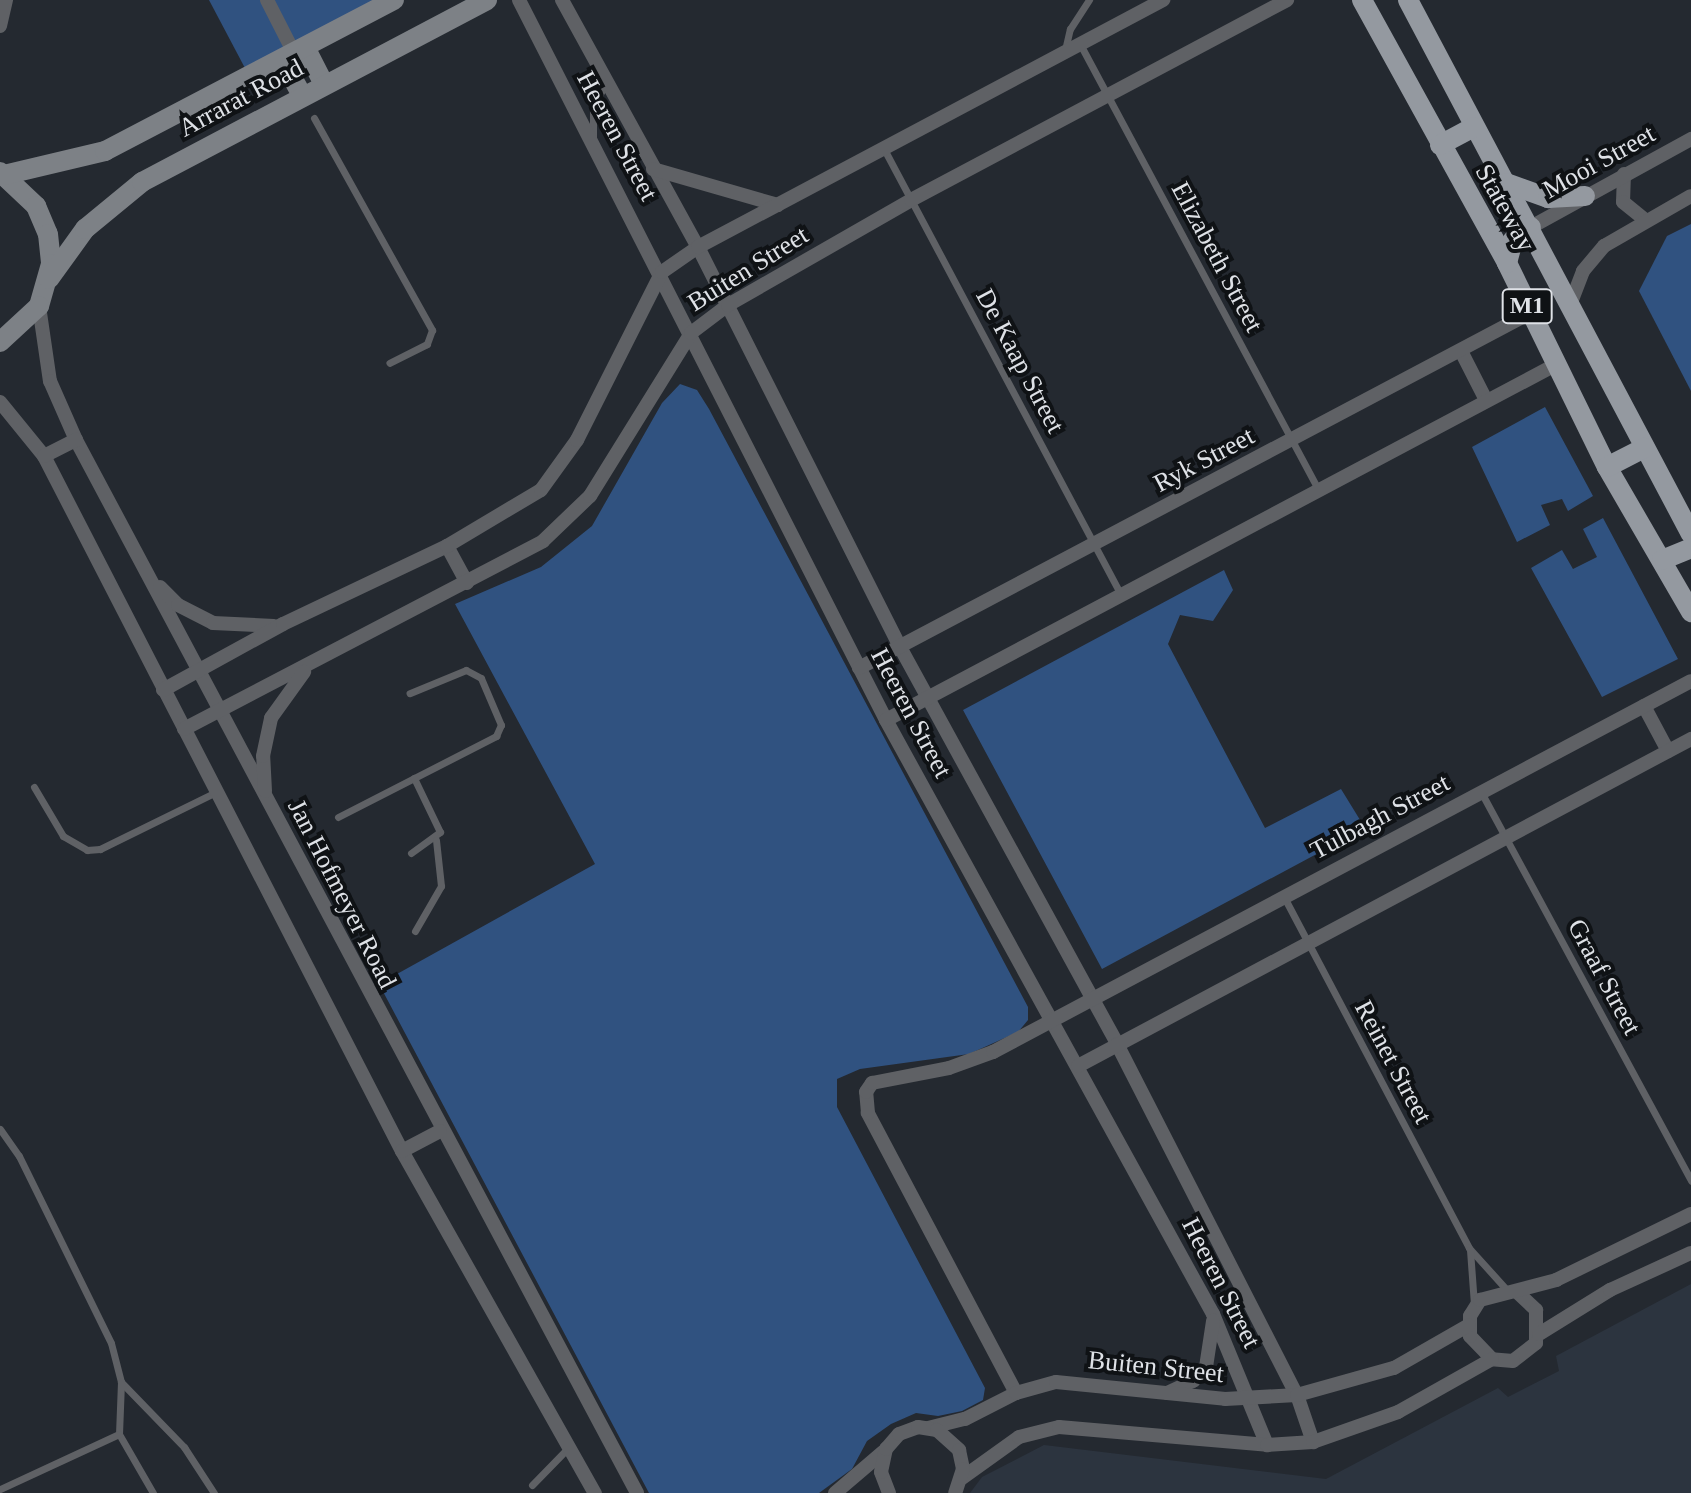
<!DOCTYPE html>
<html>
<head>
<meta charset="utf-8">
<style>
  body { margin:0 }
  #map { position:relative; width:1691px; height:1493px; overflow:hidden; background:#242930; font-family:Georgia,serif }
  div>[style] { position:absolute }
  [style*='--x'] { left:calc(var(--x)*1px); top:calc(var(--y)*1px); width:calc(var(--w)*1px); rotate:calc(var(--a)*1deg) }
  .built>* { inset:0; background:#2c343f }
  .green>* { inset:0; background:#305280 }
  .lane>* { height:7px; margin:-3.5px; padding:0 3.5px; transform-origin:3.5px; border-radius:3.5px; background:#5f6165 }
  .street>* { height:14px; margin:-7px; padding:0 7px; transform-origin:7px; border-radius:7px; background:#5f6165 }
  .secondary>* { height:20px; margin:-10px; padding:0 10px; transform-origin:10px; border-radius:10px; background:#7d8186 }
  .primary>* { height:20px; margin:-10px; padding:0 10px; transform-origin:10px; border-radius:10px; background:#9499a0 }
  span { translate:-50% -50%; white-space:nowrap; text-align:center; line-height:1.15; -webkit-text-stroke:8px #0f1215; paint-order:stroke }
  .shield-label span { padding:2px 6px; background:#0f1215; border:2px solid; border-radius:6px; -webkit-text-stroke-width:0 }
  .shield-label { font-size:24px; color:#dfe2e7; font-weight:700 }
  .street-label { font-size:26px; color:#dfe2e7 }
</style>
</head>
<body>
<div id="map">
  <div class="built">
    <i style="clip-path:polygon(1691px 1284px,1691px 1493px,970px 1493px,982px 1477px,1044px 1445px,1326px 1479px,1498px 1388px,1508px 1397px,1559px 1371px,1556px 1356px)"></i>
  </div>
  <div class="green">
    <i style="clip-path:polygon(209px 0,376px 0,246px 70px)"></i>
    <i style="clip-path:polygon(1691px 224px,1691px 391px,1639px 291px,1667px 236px)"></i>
    <i style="clip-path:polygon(680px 384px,697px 390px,709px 409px,1028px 1007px,1028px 1020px,1018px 1032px,969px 1054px,860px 1069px,837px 1079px,837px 1107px,985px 1388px,983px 1400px,962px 1411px,938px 1416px,916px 1413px,891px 1424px,867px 1441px,852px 1469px,819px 1493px,649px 1493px,379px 984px,595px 864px,455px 604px,541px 567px,592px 526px,662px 403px)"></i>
    <i style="clip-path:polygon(1545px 407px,1593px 496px,1568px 511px,1562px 499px,1541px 505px,1550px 525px,1517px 542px,1472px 447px)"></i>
    <i style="clip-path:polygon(1603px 518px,1678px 659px,1602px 697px,1531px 568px,1562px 550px,1573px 569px,1597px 557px,1583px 529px)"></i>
    <i style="clip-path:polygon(1224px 570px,1233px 590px,1213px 621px,1180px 615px,1168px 644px,1265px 828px,1341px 789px,1365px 828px,1102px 969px,963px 710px)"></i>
  </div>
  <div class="lane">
    <i style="--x:1080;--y:44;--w:505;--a:61.86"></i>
    <i style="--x:1065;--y:50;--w:22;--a:-77"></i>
    <i style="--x:1070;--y:29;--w:35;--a:-57"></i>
    <i style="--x:314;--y:118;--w:243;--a:60.9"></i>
    <i style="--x:432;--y:330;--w:15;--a:110"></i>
    <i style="--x:427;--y:344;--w:42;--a:153.4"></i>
    <i style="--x:593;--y:137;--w:32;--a:-90"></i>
    <i style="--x:593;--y:105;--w:26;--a:-58"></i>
    <i style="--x:884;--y:149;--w:503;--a:62.01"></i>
    <i style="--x:34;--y:787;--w:57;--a:59.4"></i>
    <i style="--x:63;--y:836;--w:28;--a:30"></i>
    <i style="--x:87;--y:850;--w:13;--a:-4"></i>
    <i style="--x:100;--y:849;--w:129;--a:-26.2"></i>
    <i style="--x:1481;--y:792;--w:442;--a:61.6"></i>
    <i style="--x:338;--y:817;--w:178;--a:-27.1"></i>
    <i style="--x:496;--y:736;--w:12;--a:-66"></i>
    <i style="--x:501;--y:725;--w:51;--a:-113.1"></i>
    <i style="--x:481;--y:678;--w:17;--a:-152"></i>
    <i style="--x:466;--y:670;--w:61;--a:157.7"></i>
    <i style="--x:411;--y:853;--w:36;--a:-36"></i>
    <i style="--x:440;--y:832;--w:60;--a:-115.7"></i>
    <i style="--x:1284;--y:897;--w:397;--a:62.2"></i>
    <i style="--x:1469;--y:1248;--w:57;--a:47.9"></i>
    <i style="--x:415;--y:931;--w:52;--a:-60"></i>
    <i style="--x:441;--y:886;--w:46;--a:-96.2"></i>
    <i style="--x:0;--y:1129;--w:33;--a:55"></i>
    <i style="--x:19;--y:1156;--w:208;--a:63.8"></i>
    <i style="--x:111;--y:1343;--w:40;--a:75.6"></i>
    <i style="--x:121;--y:1382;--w:52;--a:92.2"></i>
    <i style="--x:119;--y:1434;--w:68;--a:60"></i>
    <i style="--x:1470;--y:1250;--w:55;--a:85.8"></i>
    <i style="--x:121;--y:1382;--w:91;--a:45.9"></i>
    <i style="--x:184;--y:1447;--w:55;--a:56.9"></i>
    <i style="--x:532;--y:1485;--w:52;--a:-45.8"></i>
    <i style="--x:0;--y:1489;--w:131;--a:-24.8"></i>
  </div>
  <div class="street">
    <i style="--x:267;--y:0;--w:62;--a:63"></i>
    <i style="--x:519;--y:0;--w:808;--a:62.99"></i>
    <i style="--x:886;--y:720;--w:678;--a:61.17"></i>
    <i style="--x:1213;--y:1314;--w:142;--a:67.6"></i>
    <i style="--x:562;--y:0;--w:282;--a:61.2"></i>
    <i style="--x:698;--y:247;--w:448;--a:63.2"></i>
    <i style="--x:900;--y:647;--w:452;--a:61.3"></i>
    <i style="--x:1117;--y:1044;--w:394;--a:62.9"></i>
    <i style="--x:1297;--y:1395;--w:50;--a:71.2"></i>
    <i style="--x:0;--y:26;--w:27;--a:-77"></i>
    <i style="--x:653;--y:169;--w:130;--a:16.1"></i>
    <i style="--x:1624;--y:174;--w:28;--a:92"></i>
    <i style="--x:1623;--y:202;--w:28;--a:39"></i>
    <i style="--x:1531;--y:227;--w:183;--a:-28.8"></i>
    <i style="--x:1570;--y:305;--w:36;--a:-69"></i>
    <i style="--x:1583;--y:271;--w:33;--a:-50"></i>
    <i style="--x:1604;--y:246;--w:100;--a:-29.9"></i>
    <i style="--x:39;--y:306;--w:76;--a:81.7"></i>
    <i style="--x:50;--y:381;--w:64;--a:66.2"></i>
    <i style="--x:76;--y:440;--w:1193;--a:61.95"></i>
    <i style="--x:1461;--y:351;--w:55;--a:63"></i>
    <i style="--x:0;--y:402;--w:70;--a:50.8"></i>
    <i style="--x:44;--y:456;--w:782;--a:62.75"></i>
    <i style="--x:402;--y:1151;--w:393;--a:60.6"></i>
    <i style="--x:44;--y:456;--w:36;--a:-27"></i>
    <i style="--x:447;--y:546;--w:42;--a:61.6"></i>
    <i style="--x:160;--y:587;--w:25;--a:45"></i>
    <i style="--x:178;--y:605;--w:39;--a:27"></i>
    <i style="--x:213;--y:623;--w:61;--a:2.8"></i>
    <i style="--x:859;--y:668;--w:759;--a:-27.88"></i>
    <i style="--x:163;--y:690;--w:137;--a:-28.8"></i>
    <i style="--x:283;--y:624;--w:182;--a:-25.4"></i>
    <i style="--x:447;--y:546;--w:109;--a:-30.8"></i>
    <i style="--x:541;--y:490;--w:62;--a:-54.2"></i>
    <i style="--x:577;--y:440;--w:188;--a:-63.2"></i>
    <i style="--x:662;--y:272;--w:44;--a:-34.8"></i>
    <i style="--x:698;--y:247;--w:527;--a:-27.98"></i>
    <i style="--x:1644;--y:706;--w:51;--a:61.9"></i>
    <i style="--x:886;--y:720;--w:760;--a:-27.95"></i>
    <i style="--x:184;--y:729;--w:405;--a:-27.6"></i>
    <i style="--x:543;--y:541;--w:65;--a:-43.8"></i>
    <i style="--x:590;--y:496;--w:192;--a:-58.2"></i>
    <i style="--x:691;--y:333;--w:46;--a:-37.1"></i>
    <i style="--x:728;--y:305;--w:211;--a:-29.8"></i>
    <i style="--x:911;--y:200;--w:426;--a:-28"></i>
    <i style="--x:265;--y:791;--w:35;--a:-93"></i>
    <i style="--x:263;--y:756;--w:39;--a:-78"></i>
    <i style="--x:271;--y:718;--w:57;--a:-54.3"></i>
    <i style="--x:1078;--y:1066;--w:695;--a:-28.08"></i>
    <i style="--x:402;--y:1151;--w:43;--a:-27.8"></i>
    <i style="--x:1518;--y:1293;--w:25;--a:43"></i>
    <i style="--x:1536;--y:1310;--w:33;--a:90"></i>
    <i style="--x:1536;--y:1343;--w:29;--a:142"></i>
    <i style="--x:1513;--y:1361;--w:21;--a:-175"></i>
    <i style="--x:1492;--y:1359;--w:32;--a:-134"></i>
    <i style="--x:1470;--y:1336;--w:20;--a:-90"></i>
    <i style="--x:1470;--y:1316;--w:19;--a:-58"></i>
    <i style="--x:1480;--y:1300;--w:79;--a:-14.7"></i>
    <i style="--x:1556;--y:1280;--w:150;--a:-26.1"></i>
    <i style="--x:1539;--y:1334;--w:84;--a:-31.8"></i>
    <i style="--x:1610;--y:1290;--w:89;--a:-24.6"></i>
    <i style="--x:1016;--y:1393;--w:317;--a:-117.9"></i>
    <i style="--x:868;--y:1113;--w:21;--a:-95"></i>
    <i style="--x:866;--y:1092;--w:11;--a:-56"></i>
    <i style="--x:872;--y:1083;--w:78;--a:-11"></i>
    <i style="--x:949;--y:1068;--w:47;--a:-20"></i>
    <i style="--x:993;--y:1052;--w:790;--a:-27.99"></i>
    <i style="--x:1167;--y:1393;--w:29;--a:-25"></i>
    <i style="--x:1193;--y:1381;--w:19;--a:-47"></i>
    <i style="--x:1206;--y:1367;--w:47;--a:-81.3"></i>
    <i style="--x:928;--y:1428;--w:38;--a:-14"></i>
    <i style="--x:965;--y:1419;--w:57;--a:-27"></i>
    <i style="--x:1016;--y:1393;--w:41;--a:-15.4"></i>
    <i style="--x:1056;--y:1382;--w:170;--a:5.7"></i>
    <i style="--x:1225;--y:1399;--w:72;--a:-3.2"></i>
    <i style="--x:1297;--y:1395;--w:101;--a:-15.6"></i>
    <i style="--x:1394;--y:1368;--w:86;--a:-29.8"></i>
    <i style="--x:962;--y:1478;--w:70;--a:-35.7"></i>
    <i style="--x:1019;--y:1437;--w:41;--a:-14"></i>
    <i style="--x:1059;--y:1427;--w:209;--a:4.9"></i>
    <i style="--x:1267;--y:1445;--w:46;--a:-3.7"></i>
    <i style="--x:1313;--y:1442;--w:90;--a:-19.4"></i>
    <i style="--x:1398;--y:1412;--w:108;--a:-29.4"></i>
    <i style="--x:835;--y:1493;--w:63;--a:-40.5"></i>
    <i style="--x:889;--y:1493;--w:22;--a:-111"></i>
    <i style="--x:881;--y:1472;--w:24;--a:-78"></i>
    <i style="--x:886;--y:1449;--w:20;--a:-49"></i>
    <i style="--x:899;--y:1434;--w:20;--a:-20"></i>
    <i style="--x:918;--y:1427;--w:19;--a:9"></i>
    <i style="--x:937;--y:1430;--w:30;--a:42"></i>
    <i style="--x:959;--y:1450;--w:19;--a:78"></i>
    <i style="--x:963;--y:1469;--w:25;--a:108"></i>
  </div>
  <div class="secondary">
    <i style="--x:306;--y:49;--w:38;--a:63"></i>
    <i style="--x:283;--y:61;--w:39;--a:61"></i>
    <i style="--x:0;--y:172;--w:50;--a:43.4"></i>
    <i style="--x:36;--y:206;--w:30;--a:67"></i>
    <i style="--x:48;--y:234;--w:30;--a:84"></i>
    <i style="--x:51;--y:264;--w:44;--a:105.9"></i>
    <i style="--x:39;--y:306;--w:53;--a:137.3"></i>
    <i style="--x:4;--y:175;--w:104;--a:-13.4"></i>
    <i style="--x:105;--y:151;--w:326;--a:-27.6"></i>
    <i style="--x:49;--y:279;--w:62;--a:-54.2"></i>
    <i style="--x:85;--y:229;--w:74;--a:-39.5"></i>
    <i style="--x:142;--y:182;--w:390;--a:-27.8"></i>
  </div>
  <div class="primary">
    <i style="--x:1362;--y:0;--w:300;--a:61.1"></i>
    <i style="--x:1507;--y:263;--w:227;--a:63.9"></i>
    <i style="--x:1607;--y:467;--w:168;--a:59.9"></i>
    <i style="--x:1408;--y:0;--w:604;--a:62.08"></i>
    <i style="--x:1440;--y:145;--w:38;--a:-28"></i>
    <i style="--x:1506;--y:183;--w:45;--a:19.7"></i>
    <i style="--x:1548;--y:198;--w:37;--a:-3"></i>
    <i style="--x:1507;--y:263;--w:24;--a:-75"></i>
    <i style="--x:1513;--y:240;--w:22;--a:-36"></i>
    <i style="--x:1607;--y:467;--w:42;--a:-27.2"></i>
    <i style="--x:1662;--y:560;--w:31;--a:-22"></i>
  </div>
  <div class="shield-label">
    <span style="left:1527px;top:306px">M1</span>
  </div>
  <div class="street-label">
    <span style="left:241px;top:98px;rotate:-28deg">Arrarat Road</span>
    <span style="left:617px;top:136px;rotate:62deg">Heeren Street</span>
    <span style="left:1599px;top:162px;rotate:-29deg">Mooi Street</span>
    <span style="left:1505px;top:208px;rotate:61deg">Stateway</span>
    <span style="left:1217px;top:257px;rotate:62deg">Elizabeth Street</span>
    <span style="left:748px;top:269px;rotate:-32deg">Buiten Street</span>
    <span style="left:1020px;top:361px;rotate:62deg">De Kaap Street</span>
    <span style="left:1204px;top:460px;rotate:-28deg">Ryk Street</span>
    <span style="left:911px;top:713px;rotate:62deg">Heeren Street</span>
    <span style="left:1380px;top:817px;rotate:-28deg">Tulbagh Street</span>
    <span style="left:342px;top:894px;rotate:63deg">Jan Hofmeyer Road</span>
    <span style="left:1604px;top:977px;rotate:62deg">Graaf Street</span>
    <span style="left:1393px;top:1062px;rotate:62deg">Reinet Street</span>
    <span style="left:1221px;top:1283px;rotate:63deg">Heeren Street</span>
    <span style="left:1156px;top:1367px;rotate:6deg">Buiten Street</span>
  </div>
</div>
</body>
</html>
